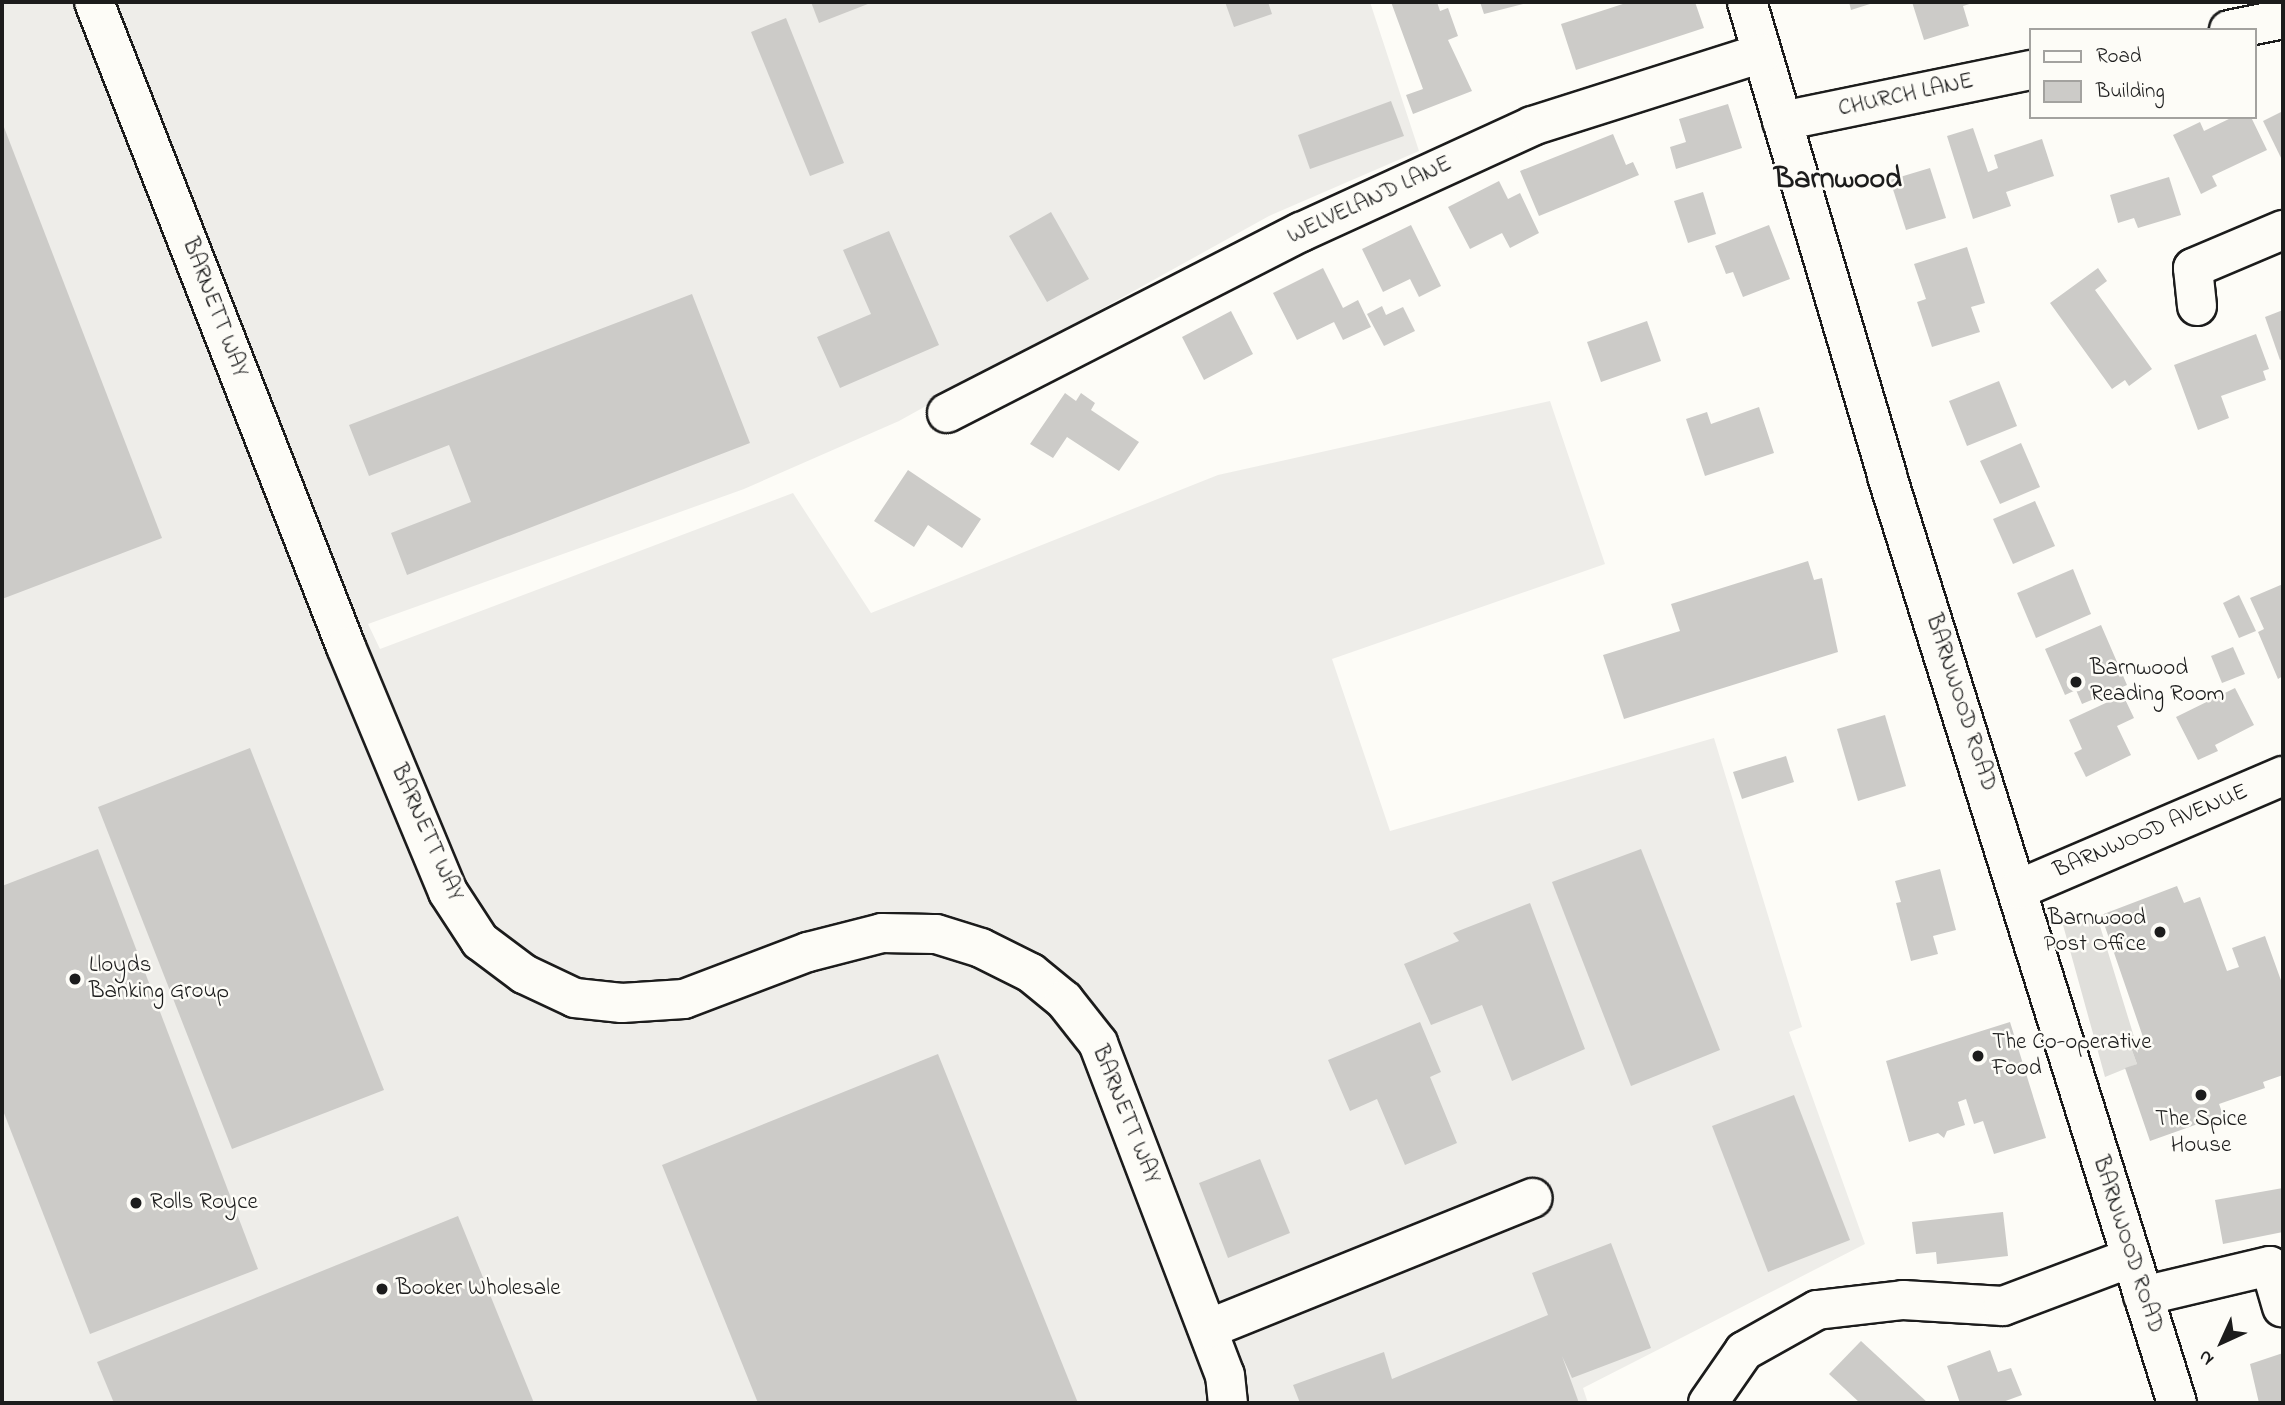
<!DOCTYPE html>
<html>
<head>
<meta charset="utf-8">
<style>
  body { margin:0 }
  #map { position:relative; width:2285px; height:1405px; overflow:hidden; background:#fdfcf7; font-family:"Indie Flower",sans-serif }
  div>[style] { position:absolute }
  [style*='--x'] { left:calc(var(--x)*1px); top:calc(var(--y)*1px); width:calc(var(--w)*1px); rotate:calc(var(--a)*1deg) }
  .built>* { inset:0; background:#eeede9 }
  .green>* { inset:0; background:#e0dfdb }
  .building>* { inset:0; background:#cccbc8 }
  .roads { filter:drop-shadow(2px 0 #1c1c1c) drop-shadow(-2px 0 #1c1c1c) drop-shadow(0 2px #1c1c1c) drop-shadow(0 -2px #1c1c1c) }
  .minor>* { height:38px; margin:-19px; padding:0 19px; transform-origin:19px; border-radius:19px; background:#fdfcf7 }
  .dots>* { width:19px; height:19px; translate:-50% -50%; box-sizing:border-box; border:4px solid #fdfcf7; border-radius:50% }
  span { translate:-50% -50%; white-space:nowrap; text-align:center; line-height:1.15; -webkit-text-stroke:5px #fdfcf7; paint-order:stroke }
  .street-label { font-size:23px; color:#1c1c1c }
  .poi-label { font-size:23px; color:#1c1c1c }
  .left { translate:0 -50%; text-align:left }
  .right { translate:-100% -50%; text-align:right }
  .district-label { font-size:30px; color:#1c1c1c; font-weight:700 }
  .frame { position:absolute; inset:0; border:4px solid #1c1c1c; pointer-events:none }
  .legend { position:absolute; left:2029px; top:28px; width:228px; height:91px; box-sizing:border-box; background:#fdfcf7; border:2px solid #a3a29f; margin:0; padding:9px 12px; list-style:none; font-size:21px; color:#1c1c1c }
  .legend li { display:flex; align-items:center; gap:14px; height:35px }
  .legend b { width:35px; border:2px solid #a3a29f }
  .north { position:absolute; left:2187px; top:1307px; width:70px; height:70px; -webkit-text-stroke:5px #fdfcf7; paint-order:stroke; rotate:225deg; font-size:19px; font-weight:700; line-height:28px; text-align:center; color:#1c1c1c }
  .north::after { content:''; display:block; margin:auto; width:24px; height:32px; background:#1c1c1c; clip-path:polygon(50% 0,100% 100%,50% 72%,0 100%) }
</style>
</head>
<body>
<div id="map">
  <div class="built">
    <i style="clip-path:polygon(2px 2px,1370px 2px,1419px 151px,1269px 216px,899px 421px,744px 489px,368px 624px,380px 649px,793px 493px,871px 613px,1218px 475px,1550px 401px,1605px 564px,1332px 659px,1390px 831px,1714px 738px,1802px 1027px,1789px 1032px,1865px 1244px,1583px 1388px,1588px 1403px,2px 1403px)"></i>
  </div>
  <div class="green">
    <i style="clip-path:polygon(2096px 913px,2135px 1040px,2129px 1042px,2137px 1064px,2105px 1077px,2063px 925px)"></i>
  </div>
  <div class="building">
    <i style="clip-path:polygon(811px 2px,873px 2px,819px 23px)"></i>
    <i style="clip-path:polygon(1225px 2px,1268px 2px,1272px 14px,1234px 27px)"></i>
    <i style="clip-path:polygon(1391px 2px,1437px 2px,1440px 11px,1448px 8px,1458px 36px,1448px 40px,1472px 91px,1413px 114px,1406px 95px,1423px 89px)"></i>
    <i style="clip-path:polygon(1480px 2px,1531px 2px,1484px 14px)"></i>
    <i style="clip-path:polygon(1629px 2px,1695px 2px,1704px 28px,1576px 70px,1561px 24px)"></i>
    <i style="clip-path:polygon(1849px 2px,1870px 2px,1870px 4px,1851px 10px)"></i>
    <i style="clip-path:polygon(1912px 2px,1976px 2px,1963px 6px,1969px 26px,1924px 40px)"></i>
    <i style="clip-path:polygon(786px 18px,844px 163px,810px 176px,751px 32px)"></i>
    <i style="clip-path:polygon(1391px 101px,1404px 136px,1310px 169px,1298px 135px)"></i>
    <i style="clip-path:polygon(1728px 104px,1742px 148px,1676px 169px,1670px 147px,1686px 142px,1679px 119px)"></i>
    <i style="clip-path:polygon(2283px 111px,2283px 162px,2263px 121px)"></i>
    <i style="clip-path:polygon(2233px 117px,2251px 117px,2267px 150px,2212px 176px,2217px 186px,2201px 194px,2173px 135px,2200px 122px,2204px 131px)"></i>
    <i style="clip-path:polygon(2px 122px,162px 538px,2px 599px)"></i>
    <i style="clip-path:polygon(1973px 128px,1988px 172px,1998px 168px,1994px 155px,2042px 139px,2054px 176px,2006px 192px,2011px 206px,1973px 219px,1947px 136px)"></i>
    <i style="clip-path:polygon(1613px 134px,1626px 165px,1633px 162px,1639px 175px,1539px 216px,1520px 171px)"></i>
    <i style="clip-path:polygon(1930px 168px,1946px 218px,1906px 230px,1890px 180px)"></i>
    <i style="clip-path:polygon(2169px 177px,2181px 215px,2138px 228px,2134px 218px,2118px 223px,2110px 195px)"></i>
    <i style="clip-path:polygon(1499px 181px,1508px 199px,1520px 193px,1539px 233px,1510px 248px,1502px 233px,1470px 249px,1448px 207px)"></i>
    <i style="clip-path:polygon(1703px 192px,1716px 234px,1688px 243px,1674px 201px)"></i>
    <i style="clip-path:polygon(1051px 212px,1089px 279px,1047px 302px,1009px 236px)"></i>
    <i style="clip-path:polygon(1411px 225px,1441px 286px,1419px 297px,1410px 279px,1383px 292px,1362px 249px)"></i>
    <i style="clip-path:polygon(1769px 225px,1790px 279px,1743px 297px,1733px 272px,1726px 274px,1715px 246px)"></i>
    <i style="clip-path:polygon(889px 231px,939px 345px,840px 388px,817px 337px,871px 314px,843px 250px)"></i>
    <i style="clip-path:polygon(1967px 247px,1985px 303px,1971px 307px,1980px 332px,1932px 347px,1917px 302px,1926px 299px,1914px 264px)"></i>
    <i style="clip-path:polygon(1323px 268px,1343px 308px,1358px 300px,1371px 327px,1343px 340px,1334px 322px,1297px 340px,1273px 293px)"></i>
    <i style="clip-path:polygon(2098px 268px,2107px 281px,2095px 290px,2152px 369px,2129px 386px,2125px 380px,2112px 389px,2050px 303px)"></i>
    <i style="clip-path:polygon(692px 294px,750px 443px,407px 575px,391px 533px,471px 502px,449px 445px,369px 476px,349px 425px)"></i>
    <i style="clip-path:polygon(1382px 306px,1386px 315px,1403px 307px,1415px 331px,1384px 346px,1367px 314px)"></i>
    <i style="clip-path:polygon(2283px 310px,2283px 359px,2280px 360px,2265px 317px)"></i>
    <i style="clip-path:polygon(1231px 311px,1253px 354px,1204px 380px,1182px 337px)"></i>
    <i style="clip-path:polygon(1647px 321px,1661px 361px,1601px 382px,1587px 342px)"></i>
    <i style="clip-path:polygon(2256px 334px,2269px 369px,2263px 371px,2266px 380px,2221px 396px,2229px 418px,2198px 430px,2174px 365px)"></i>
    <i style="clip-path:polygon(1999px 381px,2017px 426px,1967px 446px,1949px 401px)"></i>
    <i style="clip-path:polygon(1065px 393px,1076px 401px,1081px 393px,1095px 403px,1091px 410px,1139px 442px,1119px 471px,1067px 437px,1053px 458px,1030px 444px)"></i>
    <i style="clip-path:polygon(1759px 407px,1774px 453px,1705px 476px,1686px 419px,1707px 412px,1711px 424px)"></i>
    <i style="clip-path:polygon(2021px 443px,2040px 487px,2000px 504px,1980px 461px)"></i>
    <i style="clip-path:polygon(908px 470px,981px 519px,962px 548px,928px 525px,914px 547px,874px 521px)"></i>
    <i style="clip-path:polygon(2035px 501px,2055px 546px,2013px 564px,1993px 519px)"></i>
    <i style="clip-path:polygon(1808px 561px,1814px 580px,1822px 578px,1838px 652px,1624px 719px,1603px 655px,1680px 631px,1671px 604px)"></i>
    <i style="clip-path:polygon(2073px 569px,2091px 614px,2036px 638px,2017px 593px)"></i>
    <i style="clip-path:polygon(2283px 584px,2283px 676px,2278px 679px,2258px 632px,2264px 629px,2250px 598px)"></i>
    <i style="clip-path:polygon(2239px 595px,2256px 631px,2239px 638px,2223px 603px)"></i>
    <i style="clip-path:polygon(2101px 625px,2127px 685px,2082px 704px,2076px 690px,2065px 695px,2045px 649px)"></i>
    <i style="clip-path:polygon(2233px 647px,2245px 674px,2222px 683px,2211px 656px)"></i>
    <i style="clip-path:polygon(2235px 688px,2254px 725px,2215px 745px,2218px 751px,2198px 760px,2176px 717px)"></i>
    <i style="clip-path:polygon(2123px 695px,2134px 718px,2117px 726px,2131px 755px,2086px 777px,2074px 753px,2082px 749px,2069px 720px)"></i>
    <i style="clip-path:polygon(1885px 715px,1906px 786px,1858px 801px,1837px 729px)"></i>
    <i style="clip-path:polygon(250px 748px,384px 1090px,232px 1149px,98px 807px)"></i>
    <i style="clip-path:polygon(1786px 756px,1794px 782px,1742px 799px,1733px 772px)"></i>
    <i style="clip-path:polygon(98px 849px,258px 1269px,90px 1334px,2px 1108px,2px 886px)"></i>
    <i style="clip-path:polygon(1641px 849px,1720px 1050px,1631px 1086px,1552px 882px)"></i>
    <i style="clip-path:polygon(1940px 869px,1956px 930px,1933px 936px,1938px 954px,1911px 961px,1896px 903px,1901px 902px,1895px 881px)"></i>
    <i style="clip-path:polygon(2177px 886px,2184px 903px,2200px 897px,2227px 971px,2239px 967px,2232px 948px,2265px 936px,2283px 986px,2283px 1075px,2263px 1082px,2265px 1088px,2219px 1104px,2223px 1115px,2150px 1141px,2125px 1068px,2137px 1064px,2129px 1042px,2143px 1037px,2101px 915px)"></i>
    <i style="clip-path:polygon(1530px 903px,1585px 1049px,1512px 1081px,1482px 1005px,1431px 1025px,1404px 964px,1459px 941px,1453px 933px)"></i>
    <i style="clip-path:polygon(1420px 1022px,1441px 1072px,1430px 1077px,1457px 1143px,1405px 1165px,1377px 1099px,1350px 1111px,1328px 1060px)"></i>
    <i style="clip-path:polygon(2010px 1022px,2046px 1138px,1994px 1154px,1983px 1121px,1974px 1124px,1966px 1099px,1958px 1102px,1965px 1125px,1947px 1131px,1944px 1138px,1938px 1133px,1909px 1142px,1886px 1061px)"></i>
    <i style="clip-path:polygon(938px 1054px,1078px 1403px,758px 1403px,662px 1165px)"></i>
    <i style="clip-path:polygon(1794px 1095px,1850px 1240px,1768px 1272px,1712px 1126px)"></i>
    <i style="clip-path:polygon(1260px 1159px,1290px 1233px,1228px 1258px,1199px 1183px)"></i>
    <i style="clip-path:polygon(2283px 1188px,2283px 1232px,2223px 1244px,2215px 1200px)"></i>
    <i style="clip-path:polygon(2003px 1212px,2008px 1256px,1937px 1264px,1936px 1252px,1916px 1254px,1912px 1222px)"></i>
    <i style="clip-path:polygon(458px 1216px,534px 1403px,114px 1403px,97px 1362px)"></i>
    <i style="clip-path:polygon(1611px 1243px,1651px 1348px,1572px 1378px,1562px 1356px,1579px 1403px,1300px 1403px,1293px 1385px,1384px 1352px,1392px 1379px,1548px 1315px,1532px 1273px)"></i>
    <i style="clip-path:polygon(1861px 1341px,1928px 1403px,1860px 1403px,1829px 1374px)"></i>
    <i style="clip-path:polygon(1990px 1350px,1998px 1372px,2011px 1368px,2022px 1395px,2000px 1403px,1960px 1403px,1947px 1366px)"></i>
    <i style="clip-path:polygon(2283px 1353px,2283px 1403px,2259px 1403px,2250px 1364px)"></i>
  </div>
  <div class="roads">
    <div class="minor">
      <i style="--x:94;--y:2;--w:692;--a:68.66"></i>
      <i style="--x:346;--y:647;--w:265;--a:67.4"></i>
      <i style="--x:448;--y:892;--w:59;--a:56.9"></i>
      <i style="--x:480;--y:941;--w:55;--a:36.9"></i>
      <i style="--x:524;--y:974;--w:56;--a:25.2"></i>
      <i style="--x:575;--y:998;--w:47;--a:6.1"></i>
      <i style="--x:622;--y:1003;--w:62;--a:-3.7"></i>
      <i style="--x:684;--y:999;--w:133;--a:-20.8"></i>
      <i style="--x:808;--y:952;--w:76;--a:-14.4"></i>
      <i style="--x:882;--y:933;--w:54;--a:1.1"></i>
      <i style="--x:936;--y:934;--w:47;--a:17.3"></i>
      <i style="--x:981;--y:948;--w:56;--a:26.6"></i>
      <i style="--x:1031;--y:973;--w:43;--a:39.3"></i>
      <i style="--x:1064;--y:1000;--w:55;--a:51.7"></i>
      <i style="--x:1098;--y:1043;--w:355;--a:69.1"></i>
      <i style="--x:1225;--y:1375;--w:28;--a:84"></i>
      <i style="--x:1747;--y:2;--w:494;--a:73.5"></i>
      <i style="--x:1887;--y:476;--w:971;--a:72.63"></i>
      <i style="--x:2229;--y:30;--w:55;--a:-11.5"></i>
      <i style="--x:1782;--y:121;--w:254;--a:-11.6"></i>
      <i style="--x:2197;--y:306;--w:38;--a:-96"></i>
      <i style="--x:2193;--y:268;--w:98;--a:-22.9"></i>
      <i style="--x:947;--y:413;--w:398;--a:-27.1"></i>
      <i style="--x:1301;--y:232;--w:254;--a:-24.6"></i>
      <i style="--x:1532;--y:126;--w:241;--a:-17.6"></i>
      <i style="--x:2019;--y:889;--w:287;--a:-23.2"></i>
      <i style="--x:2143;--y:1296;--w:130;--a:-13.3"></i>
      <i style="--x:2270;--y:1266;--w:43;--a:73.7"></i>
      <i style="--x:1208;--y:1329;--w:350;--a:-22"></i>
      <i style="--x:1708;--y:1403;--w:63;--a:-55.3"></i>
      <i style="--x:1744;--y:1351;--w:84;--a:-29.3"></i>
      <i style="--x:1817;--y:1310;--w:87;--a:-6.6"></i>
      <i style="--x:1903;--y:1300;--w:100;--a:3.4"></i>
      <i style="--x:2003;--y:1306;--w:136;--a:-20.7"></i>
    </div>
  </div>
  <div class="dots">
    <i style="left:2076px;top:682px;background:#1c1c1c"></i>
    <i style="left:2160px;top:932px;background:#1c1c1c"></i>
    <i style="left:75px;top:979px;background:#1c1c1c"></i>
    <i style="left:1978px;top:1056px;background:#1c1c1c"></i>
    <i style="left:2201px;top:1095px;background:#1c1c1c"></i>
    <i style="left:136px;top:1203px;background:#1c1c1c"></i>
    <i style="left:382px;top:1289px;background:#1c1c1c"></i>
  </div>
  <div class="street-label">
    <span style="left:1906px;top:96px;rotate:-12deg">CHURCH LANE</span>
    <span style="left:1370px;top:201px;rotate:-25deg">WELVELAND LANE</span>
    <span style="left:214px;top:308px;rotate:69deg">BARNETT WAY</span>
    <span style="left:1960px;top:703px;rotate:72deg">BARNWOOD ROAD</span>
    <span style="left:2151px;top:832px;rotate:-23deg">BARNWOOD AVENUE</span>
    <span style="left:426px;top:833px;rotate:66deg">BARNETT WAY</span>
    <span style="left:1125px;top:1115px;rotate:68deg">BARNETT WAY</span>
    <span style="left:2127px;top:1245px;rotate:72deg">BARNWOOD ROAD</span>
  </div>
  <div class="poi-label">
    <span class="left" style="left:2090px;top:682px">Barnwood<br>Reading Room</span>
    <span class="right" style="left:2146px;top:932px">Barnwood<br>Post Office</span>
    <span class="left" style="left:89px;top:979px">Lloyds<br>Banking Group</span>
    <span class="left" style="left:1992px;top:1056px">The Co-operative<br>Food</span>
    <span style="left:2201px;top:1133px">The Spice<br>House</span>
    <span class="left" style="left:150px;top:1203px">Rolls Royce</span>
    <span class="left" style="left:396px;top:1289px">Booker Wholesale</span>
  </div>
  <div class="district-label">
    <span style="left:1838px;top:180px">Barnwood</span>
  </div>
  <div class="frame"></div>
  <ul class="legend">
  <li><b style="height:9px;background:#fdfcf7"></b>Road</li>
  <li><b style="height:19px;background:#cccbc8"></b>Building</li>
  </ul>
  <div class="north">N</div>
</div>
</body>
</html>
